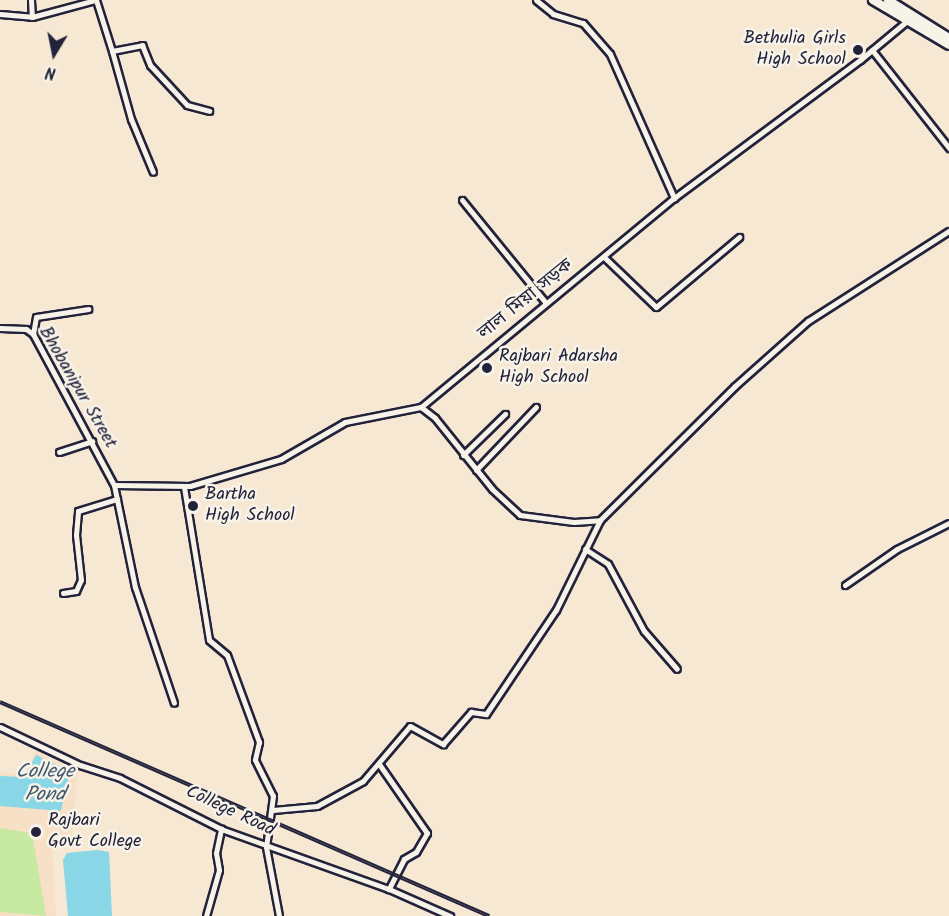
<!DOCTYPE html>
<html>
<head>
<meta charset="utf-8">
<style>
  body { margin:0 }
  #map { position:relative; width:949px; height:916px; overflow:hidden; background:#f7e8d4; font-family:Kalam,"Noto Sans Bengali",sans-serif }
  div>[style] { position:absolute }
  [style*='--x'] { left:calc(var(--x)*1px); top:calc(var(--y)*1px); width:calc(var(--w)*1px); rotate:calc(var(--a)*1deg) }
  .built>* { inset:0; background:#f7e0c6 }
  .green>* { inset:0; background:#c8e9a1 }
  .water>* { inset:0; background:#88d6e6 }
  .roads { filter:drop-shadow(2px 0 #22223b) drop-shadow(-2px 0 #22223b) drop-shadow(0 2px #22223b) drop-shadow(0 -2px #22223b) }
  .minor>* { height:5px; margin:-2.5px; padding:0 2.5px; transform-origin:2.5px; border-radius:2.5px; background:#f7f3e8 }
  .primary>* { height:8px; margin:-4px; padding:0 4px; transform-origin:4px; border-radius:4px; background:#f7f3e8 }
  .rail>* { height:4px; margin-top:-2px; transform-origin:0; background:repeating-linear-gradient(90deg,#f7f3e8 0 4.5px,#22223b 0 9px); box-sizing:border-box; border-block:2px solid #22223b }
  .dots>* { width:16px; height:16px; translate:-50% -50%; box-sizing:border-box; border:3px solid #f7f3e8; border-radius:50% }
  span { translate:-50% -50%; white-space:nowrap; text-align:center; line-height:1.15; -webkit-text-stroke:5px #f7f3e8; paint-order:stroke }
  .poi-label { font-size:18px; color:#22223b }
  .right { translate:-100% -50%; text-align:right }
  .left { translate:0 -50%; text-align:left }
  .street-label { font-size:18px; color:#22223b }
  .water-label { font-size:20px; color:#41586e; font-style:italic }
  .north { position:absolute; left:24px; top:24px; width:60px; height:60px; -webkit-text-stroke:4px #f7f3e8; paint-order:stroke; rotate:190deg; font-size:16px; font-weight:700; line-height:24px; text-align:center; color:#22223b }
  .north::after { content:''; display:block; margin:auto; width:21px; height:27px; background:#22223b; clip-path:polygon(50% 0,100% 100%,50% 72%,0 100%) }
</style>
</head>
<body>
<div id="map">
  <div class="built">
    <i style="clip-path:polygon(35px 751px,78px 772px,71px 843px,52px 847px,56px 916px,0 916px,0 772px,26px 774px)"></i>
  </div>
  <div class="green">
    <i style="clip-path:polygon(0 828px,32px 833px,46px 916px,0 912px)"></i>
  </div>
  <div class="water">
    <i style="clip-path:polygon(36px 755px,70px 771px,61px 811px,0 806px,0 776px,24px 777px)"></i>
    <i style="clip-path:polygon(98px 850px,109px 852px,112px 916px,68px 916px,63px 860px,67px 853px)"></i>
  </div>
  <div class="roads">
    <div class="minor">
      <i style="--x:31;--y:0;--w:17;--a:87"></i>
      <i style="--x:96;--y:0;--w:53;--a:72.6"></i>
      <i style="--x:112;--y:51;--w:31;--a:-11"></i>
      <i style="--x:142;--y:45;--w:22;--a:68"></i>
      <i style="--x:150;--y:65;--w:54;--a:47.2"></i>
      <i style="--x:187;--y:105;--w:23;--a:15"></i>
      <i style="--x:536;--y:0;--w:22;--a:39"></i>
      <i style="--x:553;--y:14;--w:31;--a:17"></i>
      <i style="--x:583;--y:23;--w:41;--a:48.9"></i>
      <i style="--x:610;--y:54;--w:158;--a:66"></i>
      <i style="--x:0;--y:14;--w:32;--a:5"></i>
      <i style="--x:32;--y:17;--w:65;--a:-15.1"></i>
      <i style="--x:872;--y:50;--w:125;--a:51.8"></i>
      <i style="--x:112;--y:51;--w:71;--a:74.4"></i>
      <i style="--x:131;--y:119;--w:57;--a:67.5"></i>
      <i style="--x:462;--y:200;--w:133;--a:50.8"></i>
      <i style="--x:604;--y:257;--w:72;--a:43.9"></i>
      <i style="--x:656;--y:307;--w:109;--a:-40.1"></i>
      <i style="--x:0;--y:328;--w:26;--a:2"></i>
      <i style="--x:26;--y:329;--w:9;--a:36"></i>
      <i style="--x:33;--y:334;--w:171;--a:61.8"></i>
      <i style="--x:114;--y:485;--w:104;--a:78.4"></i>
      <i style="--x:135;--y:587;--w:122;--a:71.4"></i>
      <i style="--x:33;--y:334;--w:17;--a:-80"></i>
      <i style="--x:36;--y:317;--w:53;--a:-8.7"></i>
      <i style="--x:421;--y:407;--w:18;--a:38"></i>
      <i style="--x:435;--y:418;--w:91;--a:51.2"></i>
      <i style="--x:492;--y:489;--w:38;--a:43"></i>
      <i style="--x:520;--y:515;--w:54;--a:7.4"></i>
      <i style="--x:574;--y:522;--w:26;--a:-4"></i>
      <i style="--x:600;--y:520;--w:190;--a:-44.8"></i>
      <i style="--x:735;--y:386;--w:98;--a:-41.7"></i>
      <i style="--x:808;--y:321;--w:167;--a:-32.6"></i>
      <i style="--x:59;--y:452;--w:35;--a:-18"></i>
      <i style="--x:463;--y:455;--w:59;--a:-44.3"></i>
      <i style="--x:476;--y:470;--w:87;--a:-46.4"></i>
      <i style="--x:114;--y:485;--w:76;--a:0.8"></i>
      <i style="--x:190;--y:486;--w:95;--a:-16.5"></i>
      <i style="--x:281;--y:459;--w:74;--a:-30"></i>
      <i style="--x:345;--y:422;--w:77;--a:-11.2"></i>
      <i style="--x:421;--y:407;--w:328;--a:-39.6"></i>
      <i style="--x:674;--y:198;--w:232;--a:-36.6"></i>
      <i style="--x:860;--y:60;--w:61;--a:-39.7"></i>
      <i style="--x:184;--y:487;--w:155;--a:80.7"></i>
      <i style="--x:209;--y:640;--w:23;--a:40"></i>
      <i style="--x:227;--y:655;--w:93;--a:69.8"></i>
      <i style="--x:259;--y:742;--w:18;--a:103"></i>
      <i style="--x:255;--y:760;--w:40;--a:63.4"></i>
      <i style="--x:273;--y:796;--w:51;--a:97.8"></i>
      <i style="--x:266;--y:847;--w:70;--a:79.3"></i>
      <i style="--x:585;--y:549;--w:27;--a:33"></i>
      <i style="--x:608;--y:564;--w:76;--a:61.8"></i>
      <i style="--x:644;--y:631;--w:50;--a:49"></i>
      <i style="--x:845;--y:585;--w:63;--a:-34.7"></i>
      <i style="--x:897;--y:549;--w:58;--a:-26.6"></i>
      <i style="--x:63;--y:593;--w:13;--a:-9"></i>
      <i style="--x:76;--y:591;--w:12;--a:-66"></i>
      <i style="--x:81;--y:580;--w:45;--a:-96.3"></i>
      <i style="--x:76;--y:535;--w:24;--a:-85"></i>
      <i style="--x:78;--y:511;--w:41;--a:-17.1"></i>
      <i style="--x:0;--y:727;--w:89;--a:25.4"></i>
      <i style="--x:80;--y:765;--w:42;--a:18"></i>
      <i style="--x:120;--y:778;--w:113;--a:26.8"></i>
      <i style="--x:221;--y:829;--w:178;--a:19.7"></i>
      <i style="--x:389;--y:889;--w:67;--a:23.9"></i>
      <i style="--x:379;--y:764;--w:84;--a:55.2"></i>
      <i style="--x:427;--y:833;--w:22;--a:120"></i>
      <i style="--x:416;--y:852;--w:14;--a:150"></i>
      <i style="--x:404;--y:859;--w:34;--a:117"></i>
      <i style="--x:273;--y:810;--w:44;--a:-5.2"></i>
      <i style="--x:317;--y:806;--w:52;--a:-28.5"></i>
      <i style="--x:363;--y:781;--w:72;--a:-49.5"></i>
      <i style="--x:410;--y:726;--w:38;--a:29"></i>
      <i style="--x:443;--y:744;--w:43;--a:-48.8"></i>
      <i style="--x:471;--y:712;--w:15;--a:8"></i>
      <i style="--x:486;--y:714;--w:125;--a:-56.1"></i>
      <i style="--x:556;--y:610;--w:100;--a:-63.9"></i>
      <i style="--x:206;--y:916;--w:48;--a:-74.2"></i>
      <i style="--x:219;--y:870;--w:17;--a:-100"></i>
      <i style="--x:216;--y:853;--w:25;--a:-78"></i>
    </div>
    <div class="primary">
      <i style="--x:873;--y:0;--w:88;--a:30.6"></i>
      <i style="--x:888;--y:0;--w:72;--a:31.9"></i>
    </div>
  </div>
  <div class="rail">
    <i style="--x:0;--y:702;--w:534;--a:23.64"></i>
  </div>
  <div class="dots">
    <i style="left:858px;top:50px;background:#22223b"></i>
    <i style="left:487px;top:368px;background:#22223b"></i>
    <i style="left:193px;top:506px;background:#22223b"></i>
    <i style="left:36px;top:832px;background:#22223b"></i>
  </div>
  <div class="poi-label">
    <span class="right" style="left:846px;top:50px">Bethulia Girls<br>High School</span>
    <span class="left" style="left:499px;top:368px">Rajbari Adarsha<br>High School</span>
    <span class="left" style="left:205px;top:506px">Bartha<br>High School</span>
    <span class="left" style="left:48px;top:832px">Rajbari<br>Govt College</span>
  </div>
  <div class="street-label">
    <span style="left:526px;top:300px;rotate:-39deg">লাল মিয়া সড়ক</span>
    <span style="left:77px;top:388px;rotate:60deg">Bhobanipur Street</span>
    <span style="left:230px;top:812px;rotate:25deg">College Road</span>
  </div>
  <div class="water-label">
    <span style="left:45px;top:784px">College<br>Pond</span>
  </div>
  <div class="north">N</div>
</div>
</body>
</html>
